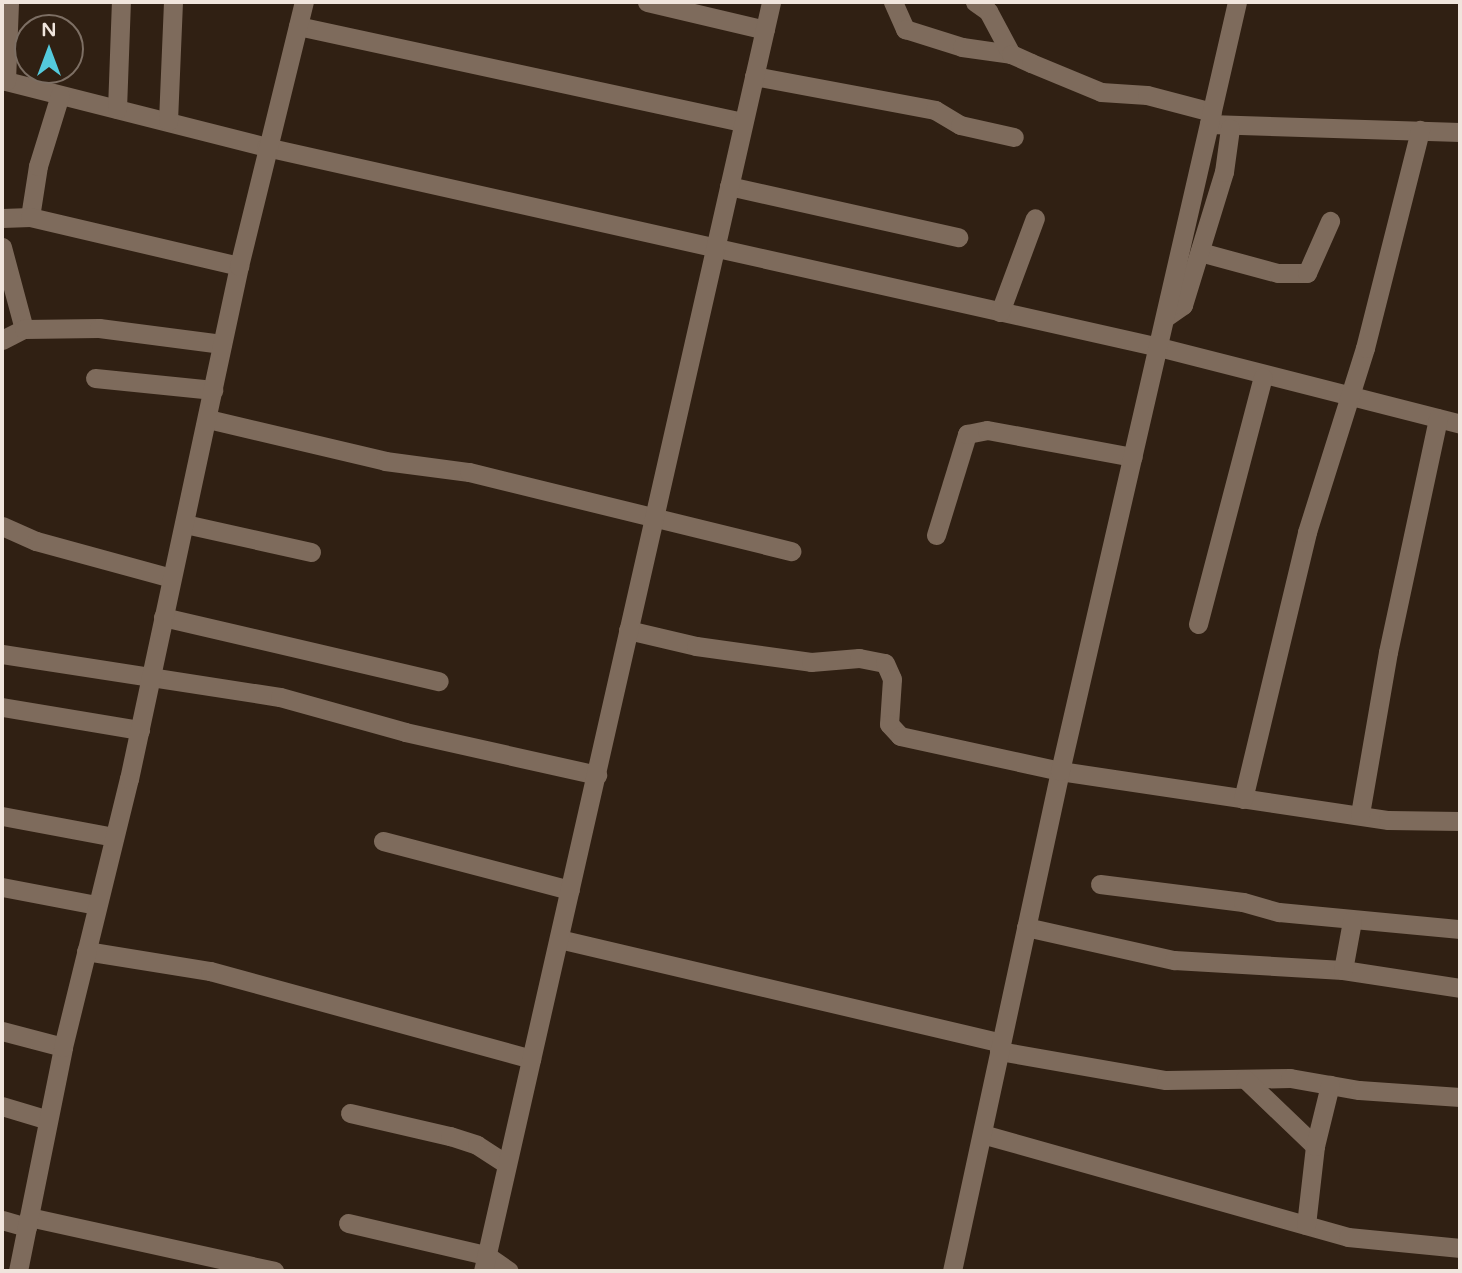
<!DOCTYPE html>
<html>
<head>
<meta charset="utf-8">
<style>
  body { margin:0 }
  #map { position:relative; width:1462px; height:1273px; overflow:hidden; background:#302013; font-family:"Varela Round",sans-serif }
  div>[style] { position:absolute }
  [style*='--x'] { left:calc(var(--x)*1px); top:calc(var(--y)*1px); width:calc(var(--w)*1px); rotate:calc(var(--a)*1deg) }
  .minor>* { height:19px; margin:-9.5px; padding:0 9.5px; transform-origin:9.5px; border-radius:9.5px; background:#7e6b5c }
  span { translate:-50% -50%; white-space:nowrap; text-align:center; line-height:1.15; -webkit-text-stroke:7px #302013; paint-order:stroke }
  .frame { position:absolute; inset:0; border:4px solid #f0e5dd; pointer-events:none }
  .north { position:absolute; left:14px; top:14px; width:70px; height:70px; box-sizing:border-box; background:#302013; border:2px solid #7d6f64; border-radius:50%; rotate:0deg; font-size:19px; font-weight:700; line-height:28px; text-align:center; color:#f0e5dd }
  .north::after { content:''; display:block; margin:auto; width:24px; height:32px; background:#54cadd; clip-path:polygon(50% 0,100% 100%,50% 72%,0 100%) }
</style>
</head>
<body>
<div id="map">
  <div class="minor">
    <i style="--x:647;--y:2;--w:121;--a:13.3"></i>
    <i style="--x:893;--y:2;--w:30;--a:66"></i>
    <i style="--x:905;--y:29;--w:60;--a:17.5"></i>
    <i style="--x:962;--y:47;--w:49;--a:8.1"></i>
    <i style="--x:975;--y:2;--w:16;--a:35"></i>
    <i style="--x:988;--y:11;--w:49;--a:61.9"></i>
    <i style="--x:1011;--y:54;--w:22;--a:24"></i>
    <i style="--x:1031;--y:63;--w:76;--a:22.5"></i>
    <i style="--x:1101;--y:92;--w:46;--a:3.7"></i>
    <i style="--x:1147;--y:95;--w:67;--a:14.7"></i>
    <i style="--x:298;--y:26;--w:455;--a:12.2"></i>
    <i style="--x:754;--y:76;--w:184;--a:10.6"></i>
    <i style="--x:935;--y:110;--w:29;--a:31"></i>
    <i style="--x:960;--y:125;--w:55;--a:12.5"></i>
    <i style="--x:2;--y:80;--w:272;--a:14.2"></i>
    <i style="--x:266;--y:147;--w:915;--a:12.62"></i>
    <i style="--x:1159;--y:347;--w:311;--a:14.3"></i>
    <i style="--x:6;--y:81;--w:79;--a:-87.8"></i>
    <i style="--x:117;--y:109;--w:107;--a:-87.9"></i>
    <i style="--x:168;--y:121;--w:119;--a:-87.6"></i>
    <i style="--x:1209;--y:124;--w:251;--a:1.8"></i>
    <i style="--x:729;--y:186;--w:235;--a:12.6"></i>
    <i style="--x:30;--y:217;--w:52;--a:-81.1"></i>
    <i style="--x:38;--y:166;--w:74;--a:-72.8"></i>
    <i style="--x:2;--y:218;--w:28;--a:-2"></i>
    <i style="--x:30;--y:217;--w:215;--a:13.2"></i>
    <i style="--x:2;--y:247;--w:85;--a:75"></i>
    <i style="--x:1200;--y:252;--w:81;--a:15.1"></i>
    <i style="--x:1278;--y:273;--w:29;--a:0"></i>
    <i style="--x:1307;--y:273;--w:57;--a:-66.1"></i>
    <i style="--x:1000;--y:312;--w:100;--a:-69.6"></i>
    <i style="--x:1166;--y:317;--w:21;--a:-35"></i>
    <i style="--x:1183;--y:305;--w:139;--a:-72.9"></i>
    <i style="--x:1224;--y:172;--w:44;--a:-82.2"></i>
    <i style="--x:2;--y:340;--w:25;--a:-27"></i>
    <i style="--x:24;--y:329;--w:75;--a:-0.8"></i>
    <i style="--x:99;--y:328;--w:124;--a:7.4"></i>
    <i style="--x:95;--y:378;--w:119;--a:5.8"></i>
    <i style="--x:208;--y:419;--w:182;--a:13.3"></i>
    <i style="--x:385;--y:461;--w:85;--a:7.5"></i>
    <i style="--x:469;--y:472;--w:332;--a:13.8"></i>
    <i style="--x:185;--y:524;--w:129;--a:12.5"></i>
    <i style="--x:2;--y:526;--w:37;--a:24"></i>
    <i style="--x:36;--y:541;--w:140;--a:15.3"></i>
    <i style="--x:936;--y:535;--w:106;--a:-72.9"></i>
    <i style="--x:967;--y:434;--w:20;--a:-11"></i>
    <i style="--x:987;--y:430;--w:148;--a:10.5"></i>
    <i style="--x:163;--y:617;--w:283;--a:13.1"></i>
    <i style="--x:1198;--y:624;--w:255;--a:-75.3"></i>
    <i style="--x:628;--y:630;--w:70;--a:13.2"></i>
    <i style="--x:696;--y:646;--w:116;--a:7.9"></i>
    <i style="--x:811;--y:662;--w:48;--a:-4.8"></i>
    <i style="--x:859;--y:658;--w:26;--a:11"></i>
    <i style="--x:885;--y:663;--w:17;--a:66"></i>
    <i style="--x:892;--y:679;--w:45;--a:93.8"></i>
    <i style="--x:889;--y:724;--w:16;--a:47"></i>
    <i style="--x:900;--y:736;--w:164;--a:12.3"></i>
    <i style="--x:1060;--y:771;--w:332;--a:8.5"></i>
    <i style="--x:1388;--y:820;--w:72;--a:0.8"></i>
    <i style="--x:2;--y:654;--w:281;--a:8.8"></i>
    <i style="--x:280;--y:697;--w:130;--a:15.6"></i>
    <i style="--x:405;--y:732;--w:197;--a:12.6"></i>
    <i style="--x:2;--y:707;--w:140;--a:9.5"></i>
    <i style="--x:1243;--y:799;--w:275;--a:-76.5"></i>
    <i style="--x:1307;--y:532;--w:193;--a:-72.5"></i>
    <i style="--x:1365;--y:348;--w:225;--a:-75.8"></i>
    <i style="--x:1360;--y:814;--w:164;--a:-80.2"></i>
    <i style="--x:1388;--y:652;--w:239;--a:-77.9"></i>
    <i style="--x:2;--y:816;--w:114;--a:10.6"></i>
    <i style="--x:383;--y:841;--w:193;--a:14.7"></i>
    <i style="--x:1100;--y:884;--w:144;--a:7.2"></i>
    <i style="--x:1243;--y:902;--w:37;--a:16"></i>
    <i style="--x:1279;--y:912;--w:182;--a:5.4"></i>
    <i style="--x:2;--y:887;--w:96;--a:10.8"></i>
    <i style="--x:1026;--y:927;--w:152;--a:12.6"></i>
    <i style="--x:1174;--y:960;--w:169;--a:3.4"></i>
    <i style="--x:1343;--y:970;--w:118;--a:8.7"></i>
    <i style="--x:559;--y:939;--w:454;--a:13.2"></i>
    <i style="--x:86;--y:951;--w:126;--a:9.2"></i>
    <i style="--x:210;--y:971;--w:333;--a:15.3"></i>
    <i style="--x:1343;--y:970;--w:50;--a:-79.6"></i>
    <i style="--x:2;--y:1031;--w:63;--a:14.7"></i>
    <i style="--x:999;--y:1051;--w:169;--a:9.9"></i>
    <i style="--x:1166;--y:1080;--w:124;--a:-0.9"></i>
    <i style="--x:1290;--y:1078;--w:70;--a:9.9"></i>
    <i style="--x:1359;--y:1090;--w:101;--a:4"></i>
    <i style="--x:1245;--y:1079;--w:97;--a:43.7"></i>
    <i style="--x:2;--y:1106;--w:48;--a:16.9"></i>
    <i style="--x:350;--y:1113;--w:103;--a:13"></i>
    <i style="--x:450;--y:1136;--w:28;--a:18"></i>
    <i style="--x:477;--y:1145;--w:35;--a:33"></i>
    <i style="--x:982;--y:1134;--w:380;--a:15.7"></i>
    <i style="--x:1348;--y:1237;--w:113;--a:5.6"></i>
    <i style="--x:29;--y:1217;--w:251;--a:12.4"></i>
    <i style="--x:2;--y:1220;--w:26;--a:16"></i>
    <i style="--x:348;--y:1223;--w:142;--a:13.1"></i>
    <i style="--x:486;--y:1255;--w:28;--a:35"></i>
    <i style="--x:1306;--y:1225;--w:80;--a:-83.5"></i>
    <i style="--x:1315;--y:1146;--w:63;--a:-76.2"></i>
    <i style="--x:18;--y:1271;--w:228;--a:-78.6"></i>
    <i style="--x:63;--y:1047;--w:276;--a:-76.2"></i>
    <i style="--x:129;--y:779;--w:525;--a:-77.9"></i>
    <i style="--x:239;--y:266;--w:272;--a:-76.2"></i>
    <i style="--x:483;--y:1271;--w:1301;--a:-77.21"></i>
    <i style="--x:952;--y:1271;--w:512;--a:-77.81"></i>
    <i style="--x:1060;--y:771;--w:789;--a:-77.04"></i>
  </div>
  <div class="frame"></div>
  <div class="north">N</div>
</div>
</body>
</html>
